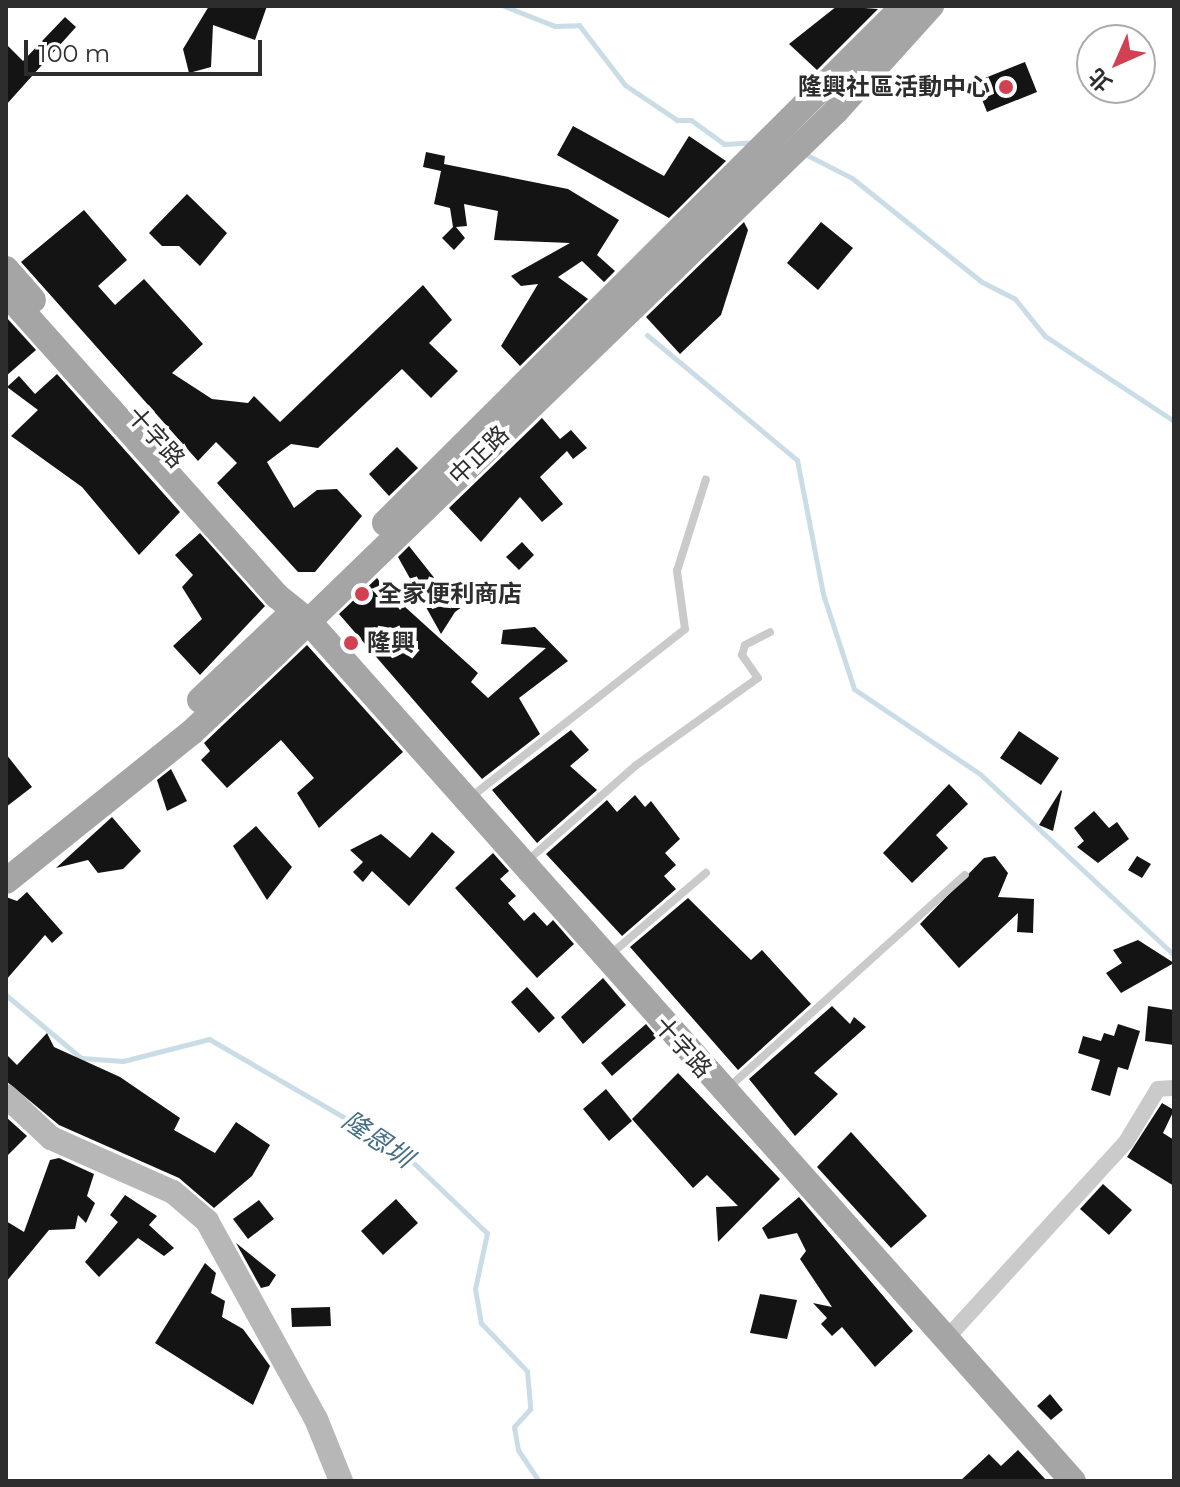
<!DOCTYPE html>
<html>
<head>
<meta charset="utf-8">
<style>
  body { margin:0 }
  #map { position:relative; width:1180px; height:1487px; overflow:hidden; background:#fff; font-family:Montserrat,"Noto Sans TC",sans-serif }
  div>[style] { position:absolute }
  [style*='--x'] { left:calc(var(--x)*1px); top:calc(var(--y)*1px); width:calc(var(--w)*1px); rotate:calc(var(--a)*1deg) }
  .stream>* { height:5px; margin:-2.5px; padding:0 2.5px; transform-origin:2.5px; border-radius:2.5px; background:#cadde7 }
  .building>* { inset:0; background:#141414 }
  .lane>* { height:8px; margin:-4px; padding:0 4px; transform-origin:4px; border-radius:4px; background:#cacaca }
  .street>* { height:16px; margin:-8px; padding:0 8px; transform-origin:8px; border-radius:8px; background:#cacaca }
  .secondary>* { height:24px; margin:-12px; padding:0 12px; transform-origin:12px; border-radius:12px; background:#b7b7b7 }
  .primary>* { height:26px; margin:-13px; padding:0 13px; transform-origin:13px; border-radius:13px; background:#a5a5a5 }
  .dots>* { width:22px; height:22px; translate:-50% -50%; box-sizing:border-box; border:4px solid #fff; border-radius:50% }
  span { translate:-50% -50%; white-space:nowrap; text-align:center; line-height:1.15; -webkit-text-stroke:8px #fff; paint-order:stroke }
  .poi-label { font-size:24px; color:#2d2d2d; font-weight:700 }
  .right { translate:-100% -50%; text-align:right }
  .left { translate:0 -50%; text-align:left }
  .street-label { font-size:24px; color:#2d2d2d }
  .water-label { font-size:26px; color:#446f85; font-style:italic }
  .frame { position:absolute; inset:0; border:8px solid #2d2d2d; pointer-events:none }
  .north { position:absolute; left:1076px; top:24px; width:80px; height:80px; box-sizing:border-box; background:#fff; border:2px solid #ababab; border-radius:50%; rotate:225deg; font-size:22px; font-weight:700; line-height:32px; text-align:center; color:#2d2d2d }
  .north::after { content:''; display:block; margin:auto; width:28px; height:36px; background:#d24151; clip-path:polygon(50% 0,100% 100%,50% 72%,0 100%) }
  .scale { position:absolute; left:24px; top:40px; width:238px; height:36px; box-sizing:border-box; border:4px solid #2d2d2d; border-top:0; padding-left:10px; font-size:24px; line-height:28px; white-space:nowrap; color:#2d2d2d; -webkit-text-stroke:6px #fff; paint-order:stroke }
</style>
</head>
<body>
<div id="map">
  <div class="stream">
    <i style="--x:504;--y:6;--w:55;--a:21.4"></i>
    <i style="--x:555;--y:26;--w:24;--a:-2"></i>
    <i style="--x:579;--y:25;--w:76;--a:52.5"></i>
    <i style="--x:625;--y:85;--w:63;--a:33.9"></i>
    <i style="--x:677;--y:120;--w:14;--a:0"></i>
    <i style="--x:691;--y:120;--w:41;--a:36"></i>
    <i style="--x:724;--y:144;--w:33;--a:-3"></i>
    <i style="--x:805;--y:154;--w:53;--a:27.1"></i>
    <i style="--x:852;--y:178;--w:166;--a:38.7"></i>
    <i style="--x:982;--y:282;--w:37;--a:27"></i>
    <i style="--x:1015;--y:299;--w:48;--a:51"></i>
    <i style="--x:1045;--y:336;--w:154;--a:33.4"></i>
    <i style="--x:647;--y:335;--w:195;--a:39.8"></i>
    <i style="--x:797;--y:460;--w:136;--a:79"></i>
    <i style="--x:823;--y:594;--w:100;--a:71.9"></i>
    <i style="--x:854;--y:689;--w:152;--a:34"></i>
    <i style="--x:980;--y:774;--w:265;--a:43"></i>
    <i style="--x:6;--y:995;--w:98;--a:40"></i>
    <i style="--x:81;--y:1058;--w:42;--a:4.1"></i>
    <i style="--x:123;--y:1061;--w:89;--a:-14.3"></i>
    <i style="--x:209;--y:1039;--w:220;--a:30.1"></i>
    <i style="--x:399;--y:1149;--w:122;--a:43.7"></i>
    <i style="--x:487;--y:1233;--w:57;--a:102.1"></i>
    <i style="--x:475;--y:1289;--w:35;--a:80"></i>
    <i style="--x:481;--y:1323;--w:66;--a:46.2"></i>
    <i style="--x:527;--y:1371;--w:38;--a:85"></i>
    <i style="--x:530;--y:1409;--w:24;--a:132"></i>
    <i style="--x:514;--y:1427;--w:23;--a:80"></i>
    <i style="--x:518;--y:1450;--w:37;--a:56"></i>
  </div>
  <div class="building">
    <i style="clip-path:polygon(209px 6px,267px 6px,255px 40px,213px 25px,211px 67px,189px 73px,183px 49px)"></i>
    <i style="clip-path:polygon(837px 6px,878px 9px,817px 70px,789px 44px)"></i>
    <i style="clip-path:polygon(65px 17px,76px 27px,6px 105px,6px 44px,23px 61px)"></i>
    <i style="clip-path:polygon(1025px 62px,1037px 92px,987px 112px,975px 82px)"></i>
    <i style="clip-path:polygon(573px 126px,664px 176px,689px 136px,726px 161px,669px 218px,557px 155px)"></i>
    <i style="clip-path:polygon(426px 152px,445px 156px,444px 164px,568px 189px,619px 220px,597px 255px,615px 271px,604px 282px,582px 261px,558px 277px,588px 299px,520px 366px,501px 346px,538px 284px,521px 286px,511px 276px,570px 243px,494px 240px,498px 211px,464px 204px,467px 226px,456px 227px,465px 238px,454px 250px,442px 238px,453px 227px,450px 208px,434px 204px,441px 171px,423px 167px)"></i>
    <i style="clip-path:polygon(187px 194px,227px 233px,200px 266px,179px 246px,162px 246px,149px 233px)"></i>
    <i style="clip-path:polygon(84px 210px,127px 260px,98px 286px,115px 305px,144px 279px,203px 344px,172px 373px,212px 399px,248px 403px,254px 396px,280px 422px,423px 285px,452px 320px,429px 343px,458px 371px,431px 398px,402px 369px,318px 448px,291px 444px,267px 462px,294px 508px,317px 490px,337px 489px,362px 516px,315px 572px,298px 572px,217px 483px,237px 463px,216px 442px,198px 461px,21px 262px)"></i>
    <i style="clip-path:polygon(744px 222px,748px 230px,721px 315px,680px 354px,646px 317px)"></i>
    <i style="clip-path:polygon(821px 222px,853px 248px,818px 290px,787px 263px)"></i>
    <i style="clip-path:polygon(6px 317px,36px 350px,6px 376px)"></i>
    <i style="clip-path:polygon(57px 374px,180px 512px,139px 555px,82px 487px,11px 436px,38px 410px,7px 387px,19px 376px,35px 394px)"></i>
    <i style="clip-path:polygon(542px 418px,560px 439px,571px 430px,587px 448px,573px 459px,567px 451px,540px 477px,563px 504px,542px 522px,520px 497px,481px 542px,449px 508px)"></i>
    <i style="clip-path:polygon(397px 447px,418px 468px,389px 496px,369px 474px)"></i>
    <i style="clip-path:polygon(200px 533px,265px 606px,200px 675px,173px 646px,202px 619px,182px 587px,193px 575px,175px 555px)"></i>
    <i style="clip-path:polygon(522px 542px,534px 555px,519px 570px,506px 557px)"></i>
    <i style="clip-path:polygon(409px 546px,451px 599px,475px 581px,483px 592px,455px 612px,441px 634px,398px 557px)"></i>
    <i style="clip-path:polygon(377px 578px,400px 610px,404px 606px,478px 673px,471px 682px,488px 698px,546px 648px,501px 644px,503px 630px,535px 627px,568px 661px,519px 698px,540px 734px,482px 779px,339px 614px)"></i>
    <i style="clip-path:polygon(307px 645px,403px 752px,319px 828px,297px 793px,314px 778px,281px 740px,227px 788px,201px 760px,210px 751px,204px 743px)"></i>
    <i style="clip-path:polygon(571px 730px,589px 750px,570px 766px,597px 790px,537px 843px,492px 790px)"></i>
    <i style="clip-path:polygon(1019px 731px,1059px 758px,1041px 785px,1000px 758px)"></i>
    <i style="clip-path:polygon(6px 754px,32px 787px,6px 807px)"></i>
    <i style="clip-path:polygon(171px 769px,187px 801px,167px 811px,157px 780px)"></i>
    <i style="clip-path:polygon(949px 784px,968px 804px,936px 835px,948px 848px,912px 883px,883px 853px)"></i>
    <i style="clip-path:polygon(1061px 790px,1062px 791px,1053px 831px,1039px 825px)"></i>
    <i style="clip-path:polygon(635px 795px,645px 807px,651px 801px,680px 839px,665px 853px,676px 865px,664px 876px,676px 889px,622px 936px,546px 854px,607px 800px,617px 812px)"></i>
    <i style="clip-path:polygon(1094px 811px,1109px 828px,1117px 822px,1129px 839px,1098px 863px,1077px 847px,1084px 841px,1074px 828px)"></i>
    <i style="clip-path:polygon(112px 817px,141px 851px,123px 869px,98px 873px,88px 860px,56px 868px)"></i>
    <i style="clip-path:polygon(256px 826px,292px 867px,267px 900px,233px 846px)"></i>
    <i style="clip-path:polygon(432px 832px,455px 852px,409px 906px,372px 871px,363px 882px,353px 872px,363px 862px,350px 850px,381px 834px,410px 858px)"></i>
    <i style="clip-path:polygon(493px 853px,509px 871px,500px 879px,516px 896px,508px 903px,524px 921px,534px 912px,547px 926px,553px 920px,574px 944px,537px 978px,455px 888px)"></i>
    <i style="clip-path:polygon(995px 856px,1008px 873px,998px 897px,1034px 899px,1033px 933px,1017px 932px,1018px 913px,959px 968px,920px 924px,984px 858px)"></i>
    <i style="clip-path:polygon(1137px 856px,1151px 864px,1142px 878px,1128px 870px)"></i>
    <i style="clip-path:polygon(27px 892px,63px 933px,52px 943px,45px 935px,6px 980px,6px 897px,17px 901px)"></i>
    <i style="clip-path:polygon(688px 898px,751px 960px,762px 950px,811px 1004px,738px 1070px,630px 947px)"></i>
    <i style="clip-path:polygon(1138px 940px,1174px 963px,1121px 993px,1106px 973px,1122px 963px,1113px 950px)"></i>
    <i style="clip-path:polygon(603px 978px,626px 1005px,583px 1044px,561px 1017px)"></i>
    <i style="clip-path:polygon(527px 987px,555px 1018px,539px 1033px,511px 1002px)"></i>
    <i style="clip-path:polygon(832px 1006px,850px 1024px,854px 1017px,866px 1027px,814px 1073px,838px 1094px,795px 1136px,749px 1079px)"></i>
    <i style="clip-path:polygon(1148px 1006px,1174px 1010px,1174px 1045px,1145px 1041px)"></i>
    <i style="clip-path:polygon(646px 1024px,657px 1037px,612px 1076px,601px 1063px)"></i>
    <i style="clip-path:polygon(1118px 1024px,1140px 1031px,1128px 1070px,1118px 1067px,1110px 1096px,1091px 1090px,1100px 1060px,1078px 1053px,1083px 1036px,1101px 1041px,1104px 1033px,1114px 1036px)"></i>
    <i style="clip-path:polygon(47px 1033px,54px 1047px,120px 1077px,180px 1118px,174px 1130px,215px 1153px,236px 1122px,270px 1145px,252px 1176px,214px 1208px,179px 1178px,59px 1125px,6px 1081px,6px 1054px,17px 1065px)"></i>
    <i style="clip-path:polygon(678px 1073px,780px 1179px,718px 1242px,716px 1207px,738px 1206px,707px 1175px,693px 1188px,632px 1119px)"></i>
    <i style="clip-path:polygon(606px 1089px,632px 1121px,609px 1141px,583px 1109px)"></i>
    <i style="clip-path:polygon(1162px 1103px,1174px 1110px,1163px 1133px,1174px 1140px,1174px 1186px,1127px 1157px)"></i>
    <i style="clip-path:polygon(6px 1117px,27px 1136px,6px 1157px)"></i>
    <i style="clip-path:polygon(851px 1132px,927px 1216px,891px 1248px,817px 1167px)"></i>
    <i style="clip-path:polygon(59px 1158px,94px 1174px,87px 1196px,95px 1203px,86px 1223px,78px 1215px,75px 1229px,49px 1230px,6px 1282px,6px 1221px,24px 1232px,50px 1160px)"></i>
    <i style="clip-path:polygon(1103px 1184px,1132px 1210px,1109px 1235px,1080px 1209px)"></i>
    <i style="clip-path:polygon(125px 1195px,157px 1216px,149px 1225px,174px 1248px,164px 1256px,138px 1238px,99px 1277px,85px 1262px,118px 1222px,110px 1215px)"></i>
    <i style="clip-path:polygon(799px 1197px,913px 1331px,875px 1367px,842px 1327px,832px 1336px,821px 1324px,827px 1318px,813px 1303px,832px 1307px,800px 1259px,806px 1251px,797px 1233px,768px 1239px,762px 1228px)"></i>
    <i style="clip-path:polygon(396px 1199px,418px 1223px,383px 1255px,361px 1231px)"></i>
    <i style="clip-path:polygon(259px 1200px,274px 1219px,248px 1239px,233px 1219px)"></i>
    <i style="clip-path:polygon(236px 1243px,276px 1275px,269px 1286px,261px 1288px)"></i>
    <i style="clip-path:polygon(205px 1263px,216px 1273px,211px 1293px,225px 1301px,222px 1317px,243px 1329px,270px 1366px,253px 1405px,155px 1343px)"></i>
    <i style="clip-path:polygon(760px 1294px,797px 1300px,787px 1339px,750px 1333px)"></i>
    <i style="clip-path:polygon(330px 1307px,331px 1326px,292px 1327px,291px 1308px)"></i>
    <i style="clip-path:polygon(1050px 1394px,1063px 1410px,1051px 1420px,1037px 1406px)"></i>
    <i style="clip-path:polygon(1018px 1450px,1047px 1481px,960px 1481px,989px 1454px,1001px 1466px)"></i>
  </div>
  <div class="lane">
    <i style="--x:471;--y:797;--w:272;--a:-38.1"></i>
    <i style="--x:685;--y:629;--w:59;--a:-97.9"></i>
    <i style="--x:677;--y:571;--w:96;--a:-72.5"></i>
    <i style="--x:527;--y:861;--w:144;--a:-41.3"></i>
    <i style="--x:635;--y:766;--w:151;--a:-35.6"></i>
    <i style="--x:758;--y:678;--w:28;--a:-125"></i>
    <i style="--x:742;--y:655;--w:10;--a:-73"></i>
    <i style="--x:745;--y:645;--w:28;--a:-27"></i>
    <i style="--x:611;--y:954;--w:125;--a:-40.5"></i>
    <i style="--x:727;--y:1089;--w:320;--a:-42"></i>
  </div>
  <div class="street">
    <i style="--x:946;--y:1339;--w:267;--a:-47.6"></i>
    <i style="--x:1126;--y:1142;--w:62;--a:-58.9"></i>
    <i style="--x:1158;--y:1089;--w:16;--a:-4"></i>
  </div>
  <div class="secondary">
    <i style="--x:6;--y:1096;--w:62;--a:43"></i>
    <i style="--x:51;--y:1138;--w:133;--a:23.9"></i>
    <i style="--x:173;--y:1192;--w:45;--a:40.5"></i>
    <i style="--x:207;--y:1221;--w:226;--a:61.2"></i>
    <i style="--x:316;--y:1419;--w:67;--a:68"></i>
  </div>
  <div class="primary">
    <i style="--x:6;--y:269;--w:41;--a:48.9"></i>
    <i style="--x:6;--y:293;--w:407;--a:48.2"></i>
    <i style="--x:277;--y:596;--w:40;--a:39"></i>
    <i style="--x:308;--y:621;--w:1151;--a:48.35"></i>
    <i style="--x:385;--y:523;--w:733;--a:-44.89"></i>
    <i style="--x:200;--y:700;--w:129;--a:-43.4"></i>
    <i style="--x:6;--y:881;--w:238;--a:-38.7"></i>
    <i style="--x:192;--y:732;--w:115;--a:-43.2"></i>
    <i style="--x:276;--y:653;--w:779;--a:-44.06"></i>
    <i style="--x:836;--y:111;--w:142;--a:-47.9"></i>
  </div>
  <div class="dots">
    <i style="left:1006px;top:87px;background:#d24151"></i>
    <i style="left:362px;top:594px;background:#d24151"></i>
    <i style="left:351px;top:643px;background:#d24151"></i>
  </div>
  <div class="poi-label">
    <span class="right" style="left:990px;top:87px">隆興社區活動中心</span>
    <span class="left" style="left:378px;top:594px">全家便利商店</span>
    <span class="left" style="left:367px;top:643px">隆興</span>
  </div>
  <div class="street-label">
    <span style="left:156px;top:437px;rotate:48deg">十字路</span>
    <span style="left:479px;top:455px;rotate:-44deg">中正路</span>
    <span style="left:683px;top:1047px;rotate:48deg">十字路</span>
  </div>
  <div class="water-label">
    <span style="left:377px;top:1140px;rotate:34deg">隆恩圳</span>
  </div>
  <div class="frame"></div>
  <div class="north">北</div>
  <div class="scale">100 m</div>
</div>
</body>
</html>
